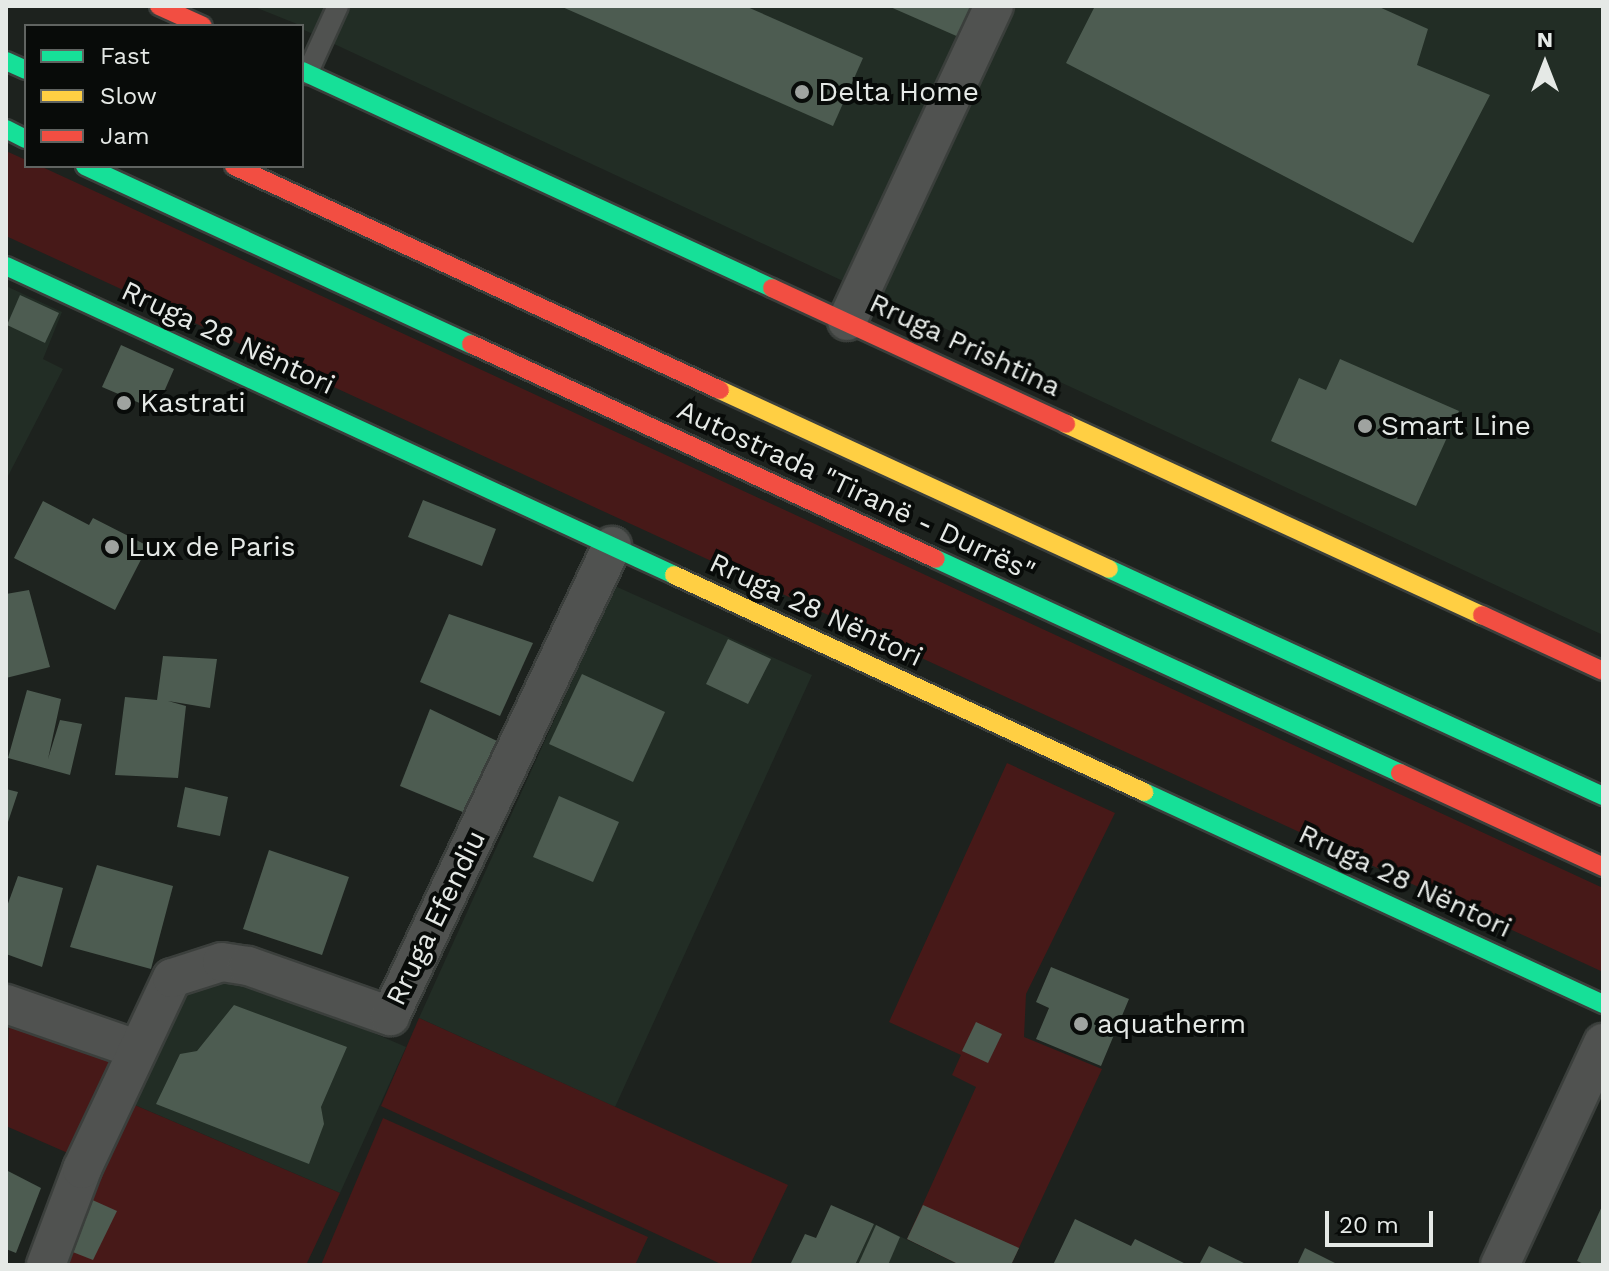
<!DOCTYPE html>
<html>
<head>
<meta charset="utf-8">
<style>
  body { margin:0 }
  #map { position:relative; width:1609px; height:1271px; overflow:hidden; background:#1d221e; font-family:"Work Sans",sans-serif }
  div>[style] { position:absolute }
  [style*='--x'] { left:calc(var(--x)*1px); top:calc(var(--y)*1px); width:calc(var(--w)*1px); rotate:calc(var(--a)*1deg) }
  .built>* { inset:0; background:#222d25 }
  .green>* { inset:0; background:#471918 }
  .building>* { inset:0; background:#4d5c51 }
  .roads { filter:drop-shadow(2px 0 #3b3f3c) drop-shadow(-2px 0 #3b3f3c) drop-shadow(0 2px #3b3f3c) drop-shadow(0 -2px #3b3f3c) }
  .lane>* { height:20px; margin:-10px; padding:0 10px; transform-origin:10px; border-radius:10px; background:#505250 }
  .street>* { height:38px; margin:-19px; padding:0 19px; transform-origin:19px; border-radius:19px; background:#505250 }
  .fast>* { height:18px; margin:-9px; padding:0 9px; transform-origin:9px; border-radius:9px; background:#16e098 }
  .slow>* { height:18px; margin:-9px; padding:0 9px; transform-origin:9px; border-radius:9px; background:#ffcf43 }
  .jam>* { height:18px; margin:-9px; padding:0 9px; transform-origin:9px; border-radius:9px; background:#f24e42 }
  .dots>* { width:22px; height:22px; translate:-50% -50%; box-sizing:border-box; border:4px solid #080b09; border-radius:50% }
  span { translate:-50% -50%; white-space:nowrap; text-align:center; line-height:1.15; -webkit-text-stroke:8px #080b09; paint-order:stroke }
  .poi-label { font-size:28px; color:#e5e9e6 }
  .left { translate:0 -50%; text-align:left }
  .street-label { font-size:28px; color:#e5e9e6 }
  .frame { position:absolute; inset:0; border:8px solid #e5e9e6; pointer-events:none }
  .legend { position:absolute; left:24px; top:24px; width:280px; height:144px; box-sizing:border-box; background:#080b09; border:2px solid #606461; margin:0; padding:10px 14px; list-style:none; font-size:24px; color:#e5e9e6 }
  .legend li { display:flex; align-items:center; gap:16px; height:40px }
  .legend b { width:40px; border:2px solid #606461 }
  .north { position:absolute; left:1505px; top:24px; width:80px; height:80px; -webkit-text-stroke:6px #080b09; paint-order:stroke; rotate:0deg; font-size:22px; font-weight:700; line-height:32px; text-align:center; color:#e5e9e6 }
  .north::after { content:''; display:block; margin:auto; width:28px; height:36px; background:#e5e9e6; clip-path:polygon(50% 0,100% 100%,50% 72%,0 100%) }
  .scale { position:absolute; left:1325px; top:1211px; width:108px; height:36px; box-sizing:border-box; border:4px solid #e5e9e6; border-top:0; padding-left:10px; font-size:24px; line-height:28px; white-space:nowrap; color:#e5e9e6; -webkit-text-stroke:6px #080b09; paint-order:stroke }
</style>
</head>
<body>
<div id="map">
  <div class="built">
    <i style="clip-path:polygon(252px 6px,1603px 6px,1603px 635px,302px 29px,302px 26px)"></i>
    <i style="clip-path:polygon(6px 286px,62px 312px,43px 359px,63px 369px,6px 480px)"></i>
    <i style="clip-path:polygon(615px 586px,812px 675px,615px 1107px,419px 1018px)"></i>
    <i style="clip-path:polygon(231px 977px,288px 996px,406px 1047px,340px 1193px,130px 1103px,173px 1007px,191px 989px)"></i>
    <i style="clip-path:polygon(874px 1224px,960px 1265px,855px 1265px)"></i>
  </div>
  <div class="green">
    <i style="clip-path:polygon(6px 151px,26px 160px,26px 166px,40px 166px,77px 183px,1603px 888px,1603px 972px,6px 236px)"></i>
    <i style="clip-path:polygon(1007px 763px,1115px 813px,1026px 994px,1024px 1037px,1102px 1069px,1011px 1265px,960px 1265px,907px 1239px,976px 1087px,952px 1075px,961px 1055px,889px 1022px)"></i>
    <i style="clip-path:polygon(9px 1017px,107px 1050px,110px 1070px,77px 1157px,6px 1126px)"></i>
    <i style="clip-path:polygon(419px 1018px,788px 1185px,750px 1265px,723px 1265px,381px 1106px)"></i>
    <i style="clip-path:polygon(130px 1103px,340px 1193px,306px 1265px,60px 1265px)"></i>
    <i style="clip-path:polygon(383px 1118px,648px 1237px,635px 1265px,321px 1265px)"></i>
  </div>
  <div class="building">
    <i style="clip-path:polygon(560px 6px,745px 6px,863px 58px,833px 126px)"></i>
    <i style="clip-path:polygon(888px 6px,973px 6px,961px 38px)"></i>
    <i style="clip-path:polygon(1095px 6px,1377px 6px,1428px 29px,1417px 65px,1490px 95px,1413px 243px,1066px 63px)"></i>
    <i style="clip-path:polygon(20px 295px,59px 313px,45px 343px,7px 325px)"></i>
    <i style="clip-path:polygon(121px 345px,174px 369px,156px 410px,102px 387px)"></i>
    <i style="clip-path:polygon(1340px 359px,1459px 411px,1416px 506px,1271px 441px,1299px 378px,1326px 390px)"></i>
    <i style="clip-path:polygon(423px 500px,496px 529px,482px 566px,408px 537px)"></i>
    <i style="clip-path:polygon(43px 501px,89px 525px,93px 518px,148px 546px,115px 610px,14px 558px)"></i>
    <i style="clip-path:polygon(29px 590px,50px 667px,6px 678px,6px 594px)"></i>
    <i style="clip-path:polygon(449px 614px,533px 643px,500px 716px,420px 682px)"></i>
    <i style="clip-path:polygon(728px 639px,771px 659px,748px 704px,706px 684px)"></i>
    <i style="clip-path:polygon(163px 656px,217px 659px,210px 708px,168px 701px,186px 706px,178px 778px,115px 775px,125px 697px,157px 700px)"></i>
    <i style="clip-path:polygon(582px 674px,665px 712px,633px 782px,549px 744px)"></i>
    <i style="clip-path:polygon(27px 690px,61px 699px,48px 759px,60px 720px,82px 724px,70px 775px,8px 758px)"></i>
    <i style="clip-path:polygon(430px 709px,497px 741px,470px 815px,400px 786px)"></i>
    <i style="clip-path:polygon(185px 787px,228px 797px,220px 836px,177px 827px)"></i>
    <i style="clip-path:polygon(6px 789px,18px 792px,7px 825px,6px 825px)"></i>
    <i style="clip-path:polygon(559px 796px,619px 822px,593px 882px,533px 857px)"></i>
    <i style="clip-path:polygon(269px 850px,349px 877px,322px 955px,243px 929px)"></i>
    <i style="clip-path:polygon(97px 865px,173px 886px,151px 969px,70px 947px)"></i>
    <i style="clip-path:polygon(18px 876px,63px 888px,42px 967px,6px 954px,6px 909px)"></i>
    <i style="clip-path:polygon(1051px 967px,1129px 999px,1101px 1066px,1036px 1039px,1049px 1008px,1036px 1002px)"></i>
    <i style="clip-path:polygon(234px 1005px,347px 1047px,321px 1107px,324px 1124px,309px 1164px,156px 1104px,180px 1054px,197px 1051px)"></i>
    <i style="clip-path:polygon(976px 1022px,1002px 1034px,988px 1063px,962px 1051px)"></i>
    <i style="clip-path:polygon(6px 1170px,41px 1188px,16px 1253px,6px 1249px)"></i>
    <i style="clip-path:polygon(88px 1198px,117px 1211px,93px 1260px,65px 1249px)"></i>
    <i style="clip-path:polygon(1603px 1204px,1603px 1265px,1586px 1265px,1577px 1261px)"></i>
    <i style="clip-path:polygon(831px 1205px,874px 1224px,855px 1265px,790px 1265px,805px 1234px,816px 1238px)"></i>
    <i style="clip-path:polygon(923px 1205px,1019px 1248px,1011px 1265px,960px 1265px,907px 1239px)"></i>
    <i style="clip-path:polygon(1075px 1219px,1131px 1246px,1135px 1239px,1188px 1265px,1053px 1265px)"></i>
    <i style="clip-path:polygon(876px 1225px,900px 1237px,888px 1265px,858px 1265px)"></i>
    <i style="clip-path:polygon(1209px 1246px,1248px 1265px,1199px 1265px)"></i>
    <i style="clip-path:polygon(1305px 1248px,1339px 1265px,1297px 1265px)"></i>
  </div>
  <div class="roads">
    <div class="lane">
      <i style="--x:307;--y:74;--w:75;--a:-65.5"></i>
    </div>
    <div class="street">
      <i style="--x:847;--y:321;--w:348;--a:-65"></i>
      <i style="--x:6;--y:1004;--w:138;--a:19.1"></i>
      <i style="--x:46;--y:1265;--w:103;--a:-69.4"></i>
      <i style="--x:82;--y:1169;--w:211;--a:-64.8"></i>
      <i style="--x:172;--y:978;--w:52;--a:-17.7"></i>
      <i style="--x:222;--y:962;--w:26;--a:9"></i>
      <i style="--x:248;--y:966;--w:151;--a:19.4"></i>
      <i style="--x:390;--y:1016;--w:520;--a:-64.72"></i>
      <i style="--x:1500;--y:1265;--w:245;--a:-65.1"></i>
    </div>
    <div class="fast">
      <i style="--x:6;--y:61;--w:22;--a:24"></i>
      <i style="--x:302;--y:71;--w:518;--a:24.78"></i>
      <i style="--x:6;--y:129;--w:22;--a:27"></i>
      <i style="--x:85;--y:166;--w:425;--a:24.8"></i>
      <i style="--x:6;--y:266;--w:736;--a:24.82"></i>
      <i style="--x:936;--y:559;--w:511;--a:24.76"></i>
      <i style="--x:1109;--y:569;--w:544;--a:24.68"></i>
      <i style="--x:1144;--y:792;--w:506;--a:24.79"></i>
    </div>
    <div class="slow">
      <i style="--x:720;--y:390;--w:428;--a:24.7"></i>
      <i style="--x:1066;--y:424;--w:458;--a:24.7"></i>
      <i style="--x:674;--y:575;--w:518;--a:24.78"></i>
    </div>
    <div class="jam">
      <i style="--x:159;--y:6;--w:48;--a:24.4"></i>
      <i style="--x:234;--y:166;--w:535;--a:24.75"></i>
      <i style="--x:772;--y:288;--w:324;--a:24.8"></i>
      <i style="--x:471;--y:344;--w:512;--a:24.81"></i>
      <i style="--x:1482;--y:615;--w:133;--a:24.8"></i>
      <i style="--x:1400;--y:773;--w:224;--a:24.8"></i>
    </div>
  </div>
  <div class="dots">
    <i style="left:802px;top:92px;background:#9fa3a0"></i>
    <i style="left:124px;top:403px;background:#9fa3a0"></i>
    <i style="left:1365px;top:426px;background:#9fa3a0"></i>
    <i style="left:112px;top:547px;background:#9fa3a0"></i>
    <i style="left:1081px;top:1024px;background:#9fa3a0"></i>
  </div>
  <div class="poi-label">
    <span class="left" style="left:818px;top:92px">Delta Home</span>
    <span class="left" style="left:140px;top:403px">Kastrati</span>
    <span class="left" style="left:1381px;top:426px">Smart Line</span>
    <span class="left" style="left:128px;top:547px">Lux de Paris</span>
    <span class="left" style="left:1097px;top:1024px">aquatherm</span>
  </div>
  <div class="street-label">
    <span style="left:228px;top:338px;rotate:25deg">Rruga 28 Nëntori</span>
    <span style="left:965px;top:345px;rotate:25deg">Rruga Prishtina</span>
    <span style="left:856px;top:491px;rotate:25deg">Autostrada "Tiranë - Durrës"</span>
    <span style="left:816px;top:610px;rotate:25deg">Rruga 28 Nëntori</span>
    <span style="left:1405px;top:881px;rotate:25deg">Rruga 28 Nëntori</span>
    <span style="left:436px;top:918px;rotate:-64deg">Rruga Efendiu</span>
  </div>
  <div class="frame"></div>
  <ul class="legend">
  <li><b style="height:10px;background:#16e098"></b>Fast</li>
  <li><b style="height:10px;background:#ffcf43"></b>Slow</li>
  <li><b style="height:10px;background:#f24e42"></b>Jam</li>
  </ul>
  <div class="north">N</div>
  <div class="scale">20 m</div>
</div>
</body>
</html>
